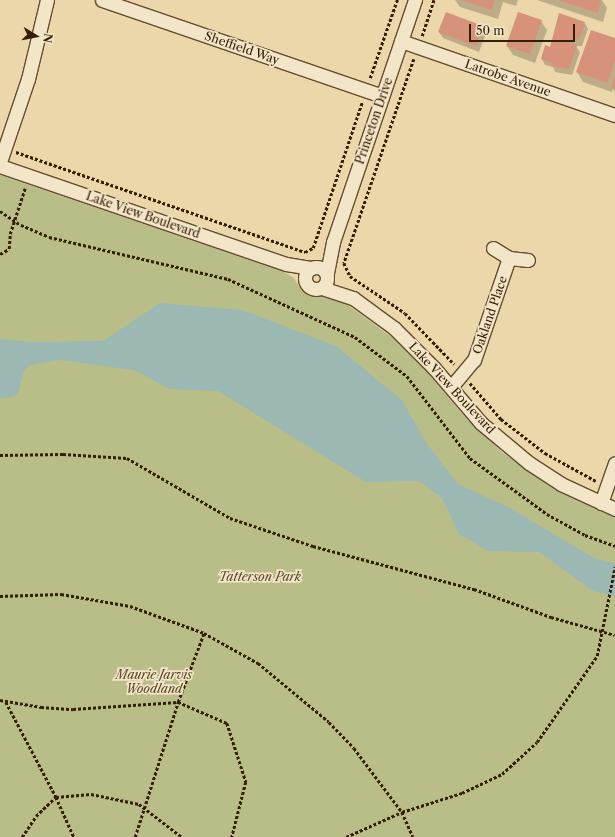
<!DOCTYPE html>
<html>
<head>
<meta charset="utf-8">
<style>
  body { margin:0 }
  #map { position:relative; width:615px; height:837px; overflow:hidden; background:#ecd7ab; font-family:"Libre Caslon Text",serif }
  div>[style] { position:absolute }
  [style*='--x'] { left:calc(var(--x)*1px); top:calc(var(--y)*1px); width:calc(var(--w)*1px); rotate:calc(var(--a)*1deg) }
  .green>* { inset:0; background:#b9be88 }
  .water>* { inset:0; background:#9bb8b2 }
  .shadow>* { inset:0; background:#0003 }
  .building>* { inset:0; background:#d7937a }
  .path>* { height:2.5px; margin-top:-1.25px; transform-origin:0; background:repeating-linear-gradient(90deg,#341f06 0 3px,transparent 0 5px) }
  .roads { filter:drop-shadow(1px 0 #624d2f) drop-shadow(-1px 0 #624d2f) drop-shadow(0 1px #624d2f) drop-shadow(0 -1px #624d2f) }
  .street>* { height:13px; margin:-6.5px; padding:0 6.5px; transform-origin:6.5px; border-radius:6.5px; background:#f3e5c8 }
  .street>.ring { margin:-6.5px; padding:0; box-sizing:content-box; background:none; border:13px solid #f3e5c8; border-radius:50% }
  span { translate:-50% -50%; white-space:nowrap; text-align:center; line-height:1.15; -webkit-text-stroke:3.5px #f3e5c8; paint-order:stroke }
  .street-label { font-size:12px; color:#341f06 }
  .park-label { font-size:12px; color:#554726; font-style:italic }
  .north { position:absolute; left:16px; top:16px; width:40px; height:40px; -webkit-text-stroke:3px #f3e5c8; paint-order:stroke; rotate:100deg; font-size:11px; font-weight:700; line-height:16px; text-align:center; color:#341f06 }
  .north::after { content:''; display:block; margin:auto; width:14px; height:18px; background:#341f06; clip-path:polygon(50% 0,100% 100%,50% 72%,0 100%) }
  .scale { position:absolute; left:469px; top:24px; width:106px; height:18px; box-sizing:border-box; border:2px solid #341f06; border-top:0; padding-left:5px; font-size:12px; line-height:14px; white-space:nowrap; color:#341f06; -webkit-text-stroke:3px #f3e5c8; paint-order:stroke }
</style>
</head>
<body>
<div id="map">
  <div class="green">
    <i style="clip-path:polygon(0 175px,282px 271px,294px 278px,301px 290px,309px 296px,328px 296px,341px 300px,393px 338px,428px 373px,463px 415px,503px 453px,552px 487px,615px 517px,615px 837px,0 837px)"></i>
  </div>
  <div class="water">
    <i style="clip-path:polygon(160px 303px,242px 310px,336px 346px,402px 400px,427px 444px,458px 484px,510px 508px,594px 558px,615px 564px,615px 596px,593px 591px,539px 552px,488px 551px,459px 534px,442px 498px,419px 481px,366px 482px,218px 391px,169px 389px,134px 370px,60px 360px,30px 365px,24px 371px,18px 393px,13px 397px,0 398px,0 339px,31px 342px,103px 341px)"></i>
  </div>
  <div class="shadow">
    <i style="clip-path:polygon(455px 0,518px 0,516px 6px,503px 2px,498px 19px,460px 7px)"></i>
    <i style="clip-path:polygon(537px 0,602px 0,607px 8px,603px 22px)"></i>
    <i style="clip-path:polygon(541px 21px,547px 30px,535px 63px,513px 55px,507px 46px)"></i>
    <i style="clip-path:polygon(585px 23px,588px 29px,582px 46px,576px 46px,580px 52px,572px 75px,555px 72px,553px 67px,545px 65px,542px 59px,551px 48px)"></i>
    <i style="clip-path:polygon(483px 27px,486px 33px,479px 52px,443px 38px,439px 32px)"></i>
    <i style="clip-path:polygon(615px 39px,615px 92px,613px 89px,612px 92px,583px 82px,577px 72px)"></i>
  </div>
  <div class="building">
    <i style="clip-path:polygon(461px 0,495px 0,492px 10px)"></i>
    <i style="clip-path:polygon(558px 0,601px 0,598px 13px)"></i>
    <i style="clip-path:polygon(446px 12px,483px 26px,476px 46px,438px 32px)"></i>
    <i style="clip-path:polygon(518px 12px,542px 20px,530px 54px,506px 46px)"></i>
    <i style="clip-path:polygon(559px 13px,585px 22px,579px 40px,573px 38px,572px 43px,577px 45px,569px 69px,551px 66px,552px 63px,541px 59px,545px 45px,550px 47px)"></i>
    <i style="clip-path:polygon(591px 30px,615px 38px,615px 61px,607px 83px,576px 72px)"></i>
    <i style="clip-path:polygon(615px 76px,615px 88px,611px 87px)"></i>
  </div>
  <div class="path">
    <i style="--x:422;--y:36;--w:38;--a:-72"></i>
    <i style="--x:414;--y:59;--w:216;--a:108.9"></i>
    <i style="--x:344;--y:263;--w:14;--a:65"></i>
    <i style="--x:350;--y:276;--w:66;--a:33.9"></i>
    <i style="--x:405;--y:313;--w:71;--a:46.1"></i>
    <i style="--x:370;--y:78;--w:83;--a:-70.9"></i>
    <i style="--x:16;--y:152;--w:306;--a:19.1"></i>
    <i style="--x:305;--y:252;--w:9;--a:-27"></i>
    <i style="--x:313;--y:248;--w:154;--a:-71.4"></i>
    <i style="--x:0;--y:211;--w:25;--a:34"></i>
    <i style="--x:21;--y:225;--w:30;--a:23"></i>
    <i style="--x:49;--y:237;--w:184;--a:13.2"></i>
    <i style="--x:228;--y:279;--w:140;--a:24.5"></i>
    <i style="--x:355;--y:337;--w:65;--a:36.9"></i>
    <i style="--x:407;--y:376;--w:103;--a:52.5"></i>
    <i style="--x:470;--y:458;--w:95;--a:36"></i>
    <i style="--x:547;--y:514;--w:43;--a:28.9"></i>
    <i style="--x:585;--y:535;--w:32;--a:20"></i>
    <i style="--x:0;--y:254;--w:10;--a:-29"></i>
    <i style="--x:9;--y:249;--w:15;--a:-86"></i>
    <i style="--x:10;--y:234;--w:48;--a:-71.9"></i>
    <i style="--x:470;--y:383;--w:48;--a:49.3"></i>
    <i style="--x:501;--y:419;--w:56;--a:37.7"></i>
    <i style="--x:545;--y:453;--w:58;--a:28.8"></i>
    <i style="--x:0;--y:455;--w:63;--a:-0.9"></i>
    <i style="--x:63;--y:454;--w:64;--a:3.6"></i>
    <i style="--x:127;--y:458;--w:119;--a:30.2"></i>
    <i style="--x:230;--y:518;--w:88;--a:18.6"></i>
    <i style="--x:313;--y:546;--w:167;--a:15"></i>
    <i style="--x:474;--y:589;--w:82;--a:20"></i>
    <i style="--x:551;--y:617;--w:66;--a:15.7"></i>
    <i style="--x:0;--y:596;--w:61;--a:-1.9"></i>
    <i style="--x:61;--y:594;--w:70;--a:9.9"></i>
    <i style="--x:130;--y:606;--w:79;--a:20"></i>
    <i style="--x:204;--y:633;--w:62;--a:29.1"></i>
    <i style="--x:258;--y:663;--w:92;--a:39.7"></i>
    <i style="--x:329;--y:722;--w:36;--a:46"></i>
    <i style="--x:354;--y:748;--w:80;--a:53.1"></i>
    <i style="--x:402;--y:812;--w:27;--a:66"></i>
    <i style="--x:0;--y:700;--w:42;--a:9.7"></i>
    <i style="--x:41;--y:707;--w:32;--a:4"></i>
    <i style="--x:73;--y:709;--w:105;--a:-3.8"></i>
    <i style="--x:178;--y:702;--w:53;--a:23.2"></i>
    <i style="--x:227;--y:723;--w:62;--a:72.1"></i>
    <i style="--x:246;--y:782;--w:57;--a:104.3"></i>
    <i style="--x:6;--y:702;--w:107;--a:62.2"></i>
    <i style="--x:56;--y:797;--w:44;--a:65.8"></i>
    <i style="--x:22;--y:837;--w:25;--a:-56"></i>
    <i style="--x:36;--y:816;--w:28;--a:-44"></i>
    <i style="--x:56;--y:797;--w:35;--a:-5"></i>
    <i style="--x:91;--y:794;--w:49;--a:11.8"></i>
    <i style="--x:139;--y:804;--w:54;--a:37.5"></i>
    <i style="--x:135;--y:837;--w:142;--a:-72.3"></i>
    <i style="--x:178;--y:702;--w:74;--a:-69.4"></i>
    <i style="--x:346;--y:837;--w:61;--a:-24.1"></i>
    <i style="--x:402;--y:812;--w:63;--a:-17.6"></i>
    <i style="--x:462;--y:793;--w:44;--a:-25.4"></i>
    <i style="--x:502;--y:774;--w:47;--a:-42.4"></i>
    <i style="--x:537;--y:742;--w:105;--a:-55.1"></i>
    <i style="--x:597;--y:656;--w:91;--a:-78.6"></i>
  </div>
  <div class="roads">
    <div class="street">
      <i style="--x:102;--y:0;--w:296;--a:18.9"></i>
      <i style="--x:401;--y:41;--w:226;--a:19.1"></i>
      <i style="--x:0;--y:162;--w:88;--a:-71.4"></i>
      <i style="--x:28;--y:79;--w:81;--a:-76.5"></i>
      <i style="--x:0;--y:166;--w:302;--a:18.9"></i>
      <i style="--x:286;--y:264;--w:26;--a:9"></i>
      <i style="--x:493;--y:248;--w:19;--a:32"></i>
      <i style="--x:509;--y:258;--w:19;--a:6"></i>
      <i class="ring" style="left:305px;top:267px;width:9px;height:9px"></i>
      <i style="--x:327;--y:273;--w:32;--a:-79"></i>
      <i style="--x:333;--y:242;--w:256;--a:-71.3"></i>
      <i style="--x:322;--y:288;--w:33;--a:18"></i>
      <i style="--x:353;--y:298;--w:51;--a:36.2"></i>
      <i style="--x:394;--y:328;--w:57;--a:45"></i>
      <i style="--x:434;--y:368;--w:72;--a:49.5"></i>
      <i style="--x:481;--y:423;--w:62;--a:39.8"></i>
      <i style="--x:529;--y:463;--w:38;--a:33"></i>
      <i style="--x:561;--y:484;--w:60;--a:24.8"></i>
      <i style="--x:451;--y:387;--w:35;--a:-50"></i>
      <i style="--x:474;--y:360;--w:108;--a:-71.1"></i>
      <i style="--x:601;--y:503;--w:42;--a:-70.7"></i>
    </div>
  </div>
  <div class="street-label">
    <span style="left:242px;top:48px;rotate:19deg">Sheffield Way</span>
    <span style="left:508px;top:78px;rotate:19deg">Latrobe Avenue</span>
    <span style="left:374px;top:121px;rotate:-71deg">Princeton Drive</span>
    <span style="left:143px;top:215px;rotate:19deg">Lake View Boulevard</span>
    <span style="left:490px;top:315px;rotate:-71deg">Oakland Place</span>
    <span style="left:452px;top:388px;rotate:47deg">Lake View Boulevard</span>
  </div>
  <div class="park-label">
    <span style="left:260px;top:577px">Tatterson Park</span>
    <span style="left:154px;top:682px">Maurie Jarvis<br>Woodland</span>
  </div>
  <div class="north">N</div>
  <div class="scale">50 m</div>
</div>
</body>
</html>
